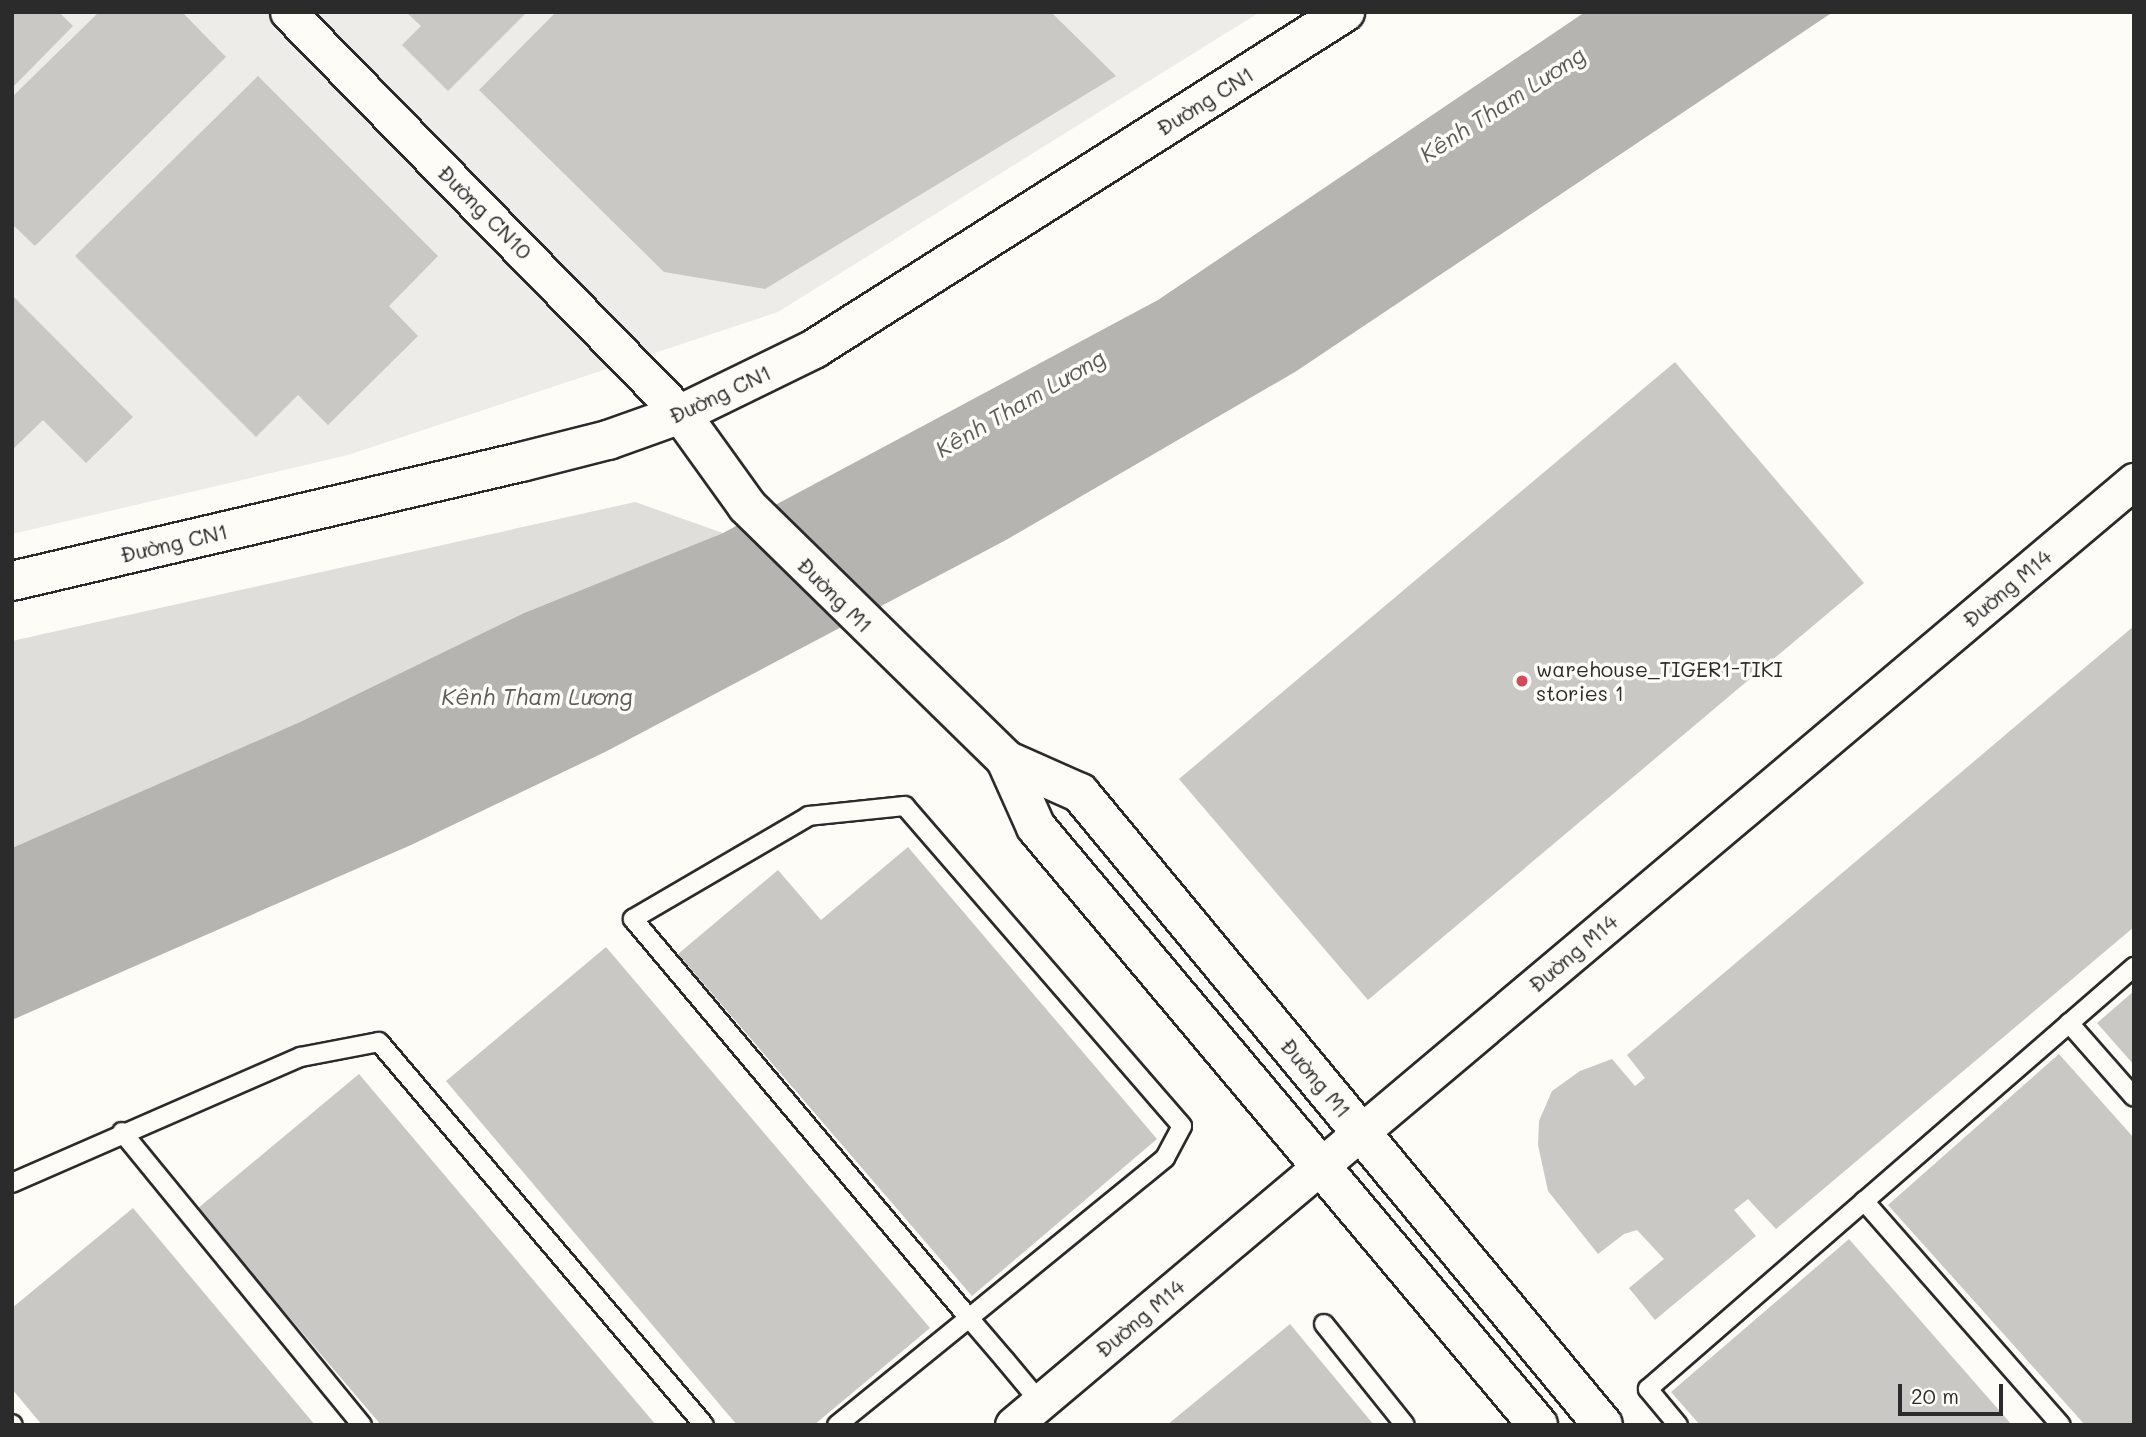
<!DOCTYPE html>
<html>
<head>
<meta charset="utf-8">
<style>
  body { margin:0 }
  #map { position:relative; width:2146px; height:1437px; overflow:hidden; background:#fdfcf7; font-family:Mali,sans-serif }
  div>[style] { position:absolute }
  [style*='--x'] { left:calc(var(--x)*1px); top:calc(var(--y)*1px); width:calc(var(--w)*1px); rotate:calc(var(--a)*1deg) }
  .built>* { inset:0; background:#edece8 }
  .green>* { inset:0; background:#dfdeda }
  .water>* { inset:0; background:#b5b4b1 }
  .building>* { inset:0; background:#c9c8c4 }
  .roads { filter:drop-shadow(2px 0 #2b2b2b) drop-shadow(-2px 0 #2b2b2b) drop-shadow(0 2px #2b2b2b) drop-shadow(0 -2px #2b2b2b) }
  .lane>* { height:18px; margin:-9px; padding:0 9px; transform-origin:9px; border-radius:9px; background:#fdfcf7 }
  .street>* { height:35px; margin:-17.5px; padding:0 17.5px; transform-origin:17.5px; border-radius:17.5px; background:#fdfcf7 }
  .secondary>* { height:38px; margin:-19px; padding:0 19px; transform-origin:19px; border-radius:19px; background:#fdfcf7 }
  .dots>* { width:19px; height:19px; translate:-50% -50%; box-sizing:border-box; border:4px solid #fdfcf7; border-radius:50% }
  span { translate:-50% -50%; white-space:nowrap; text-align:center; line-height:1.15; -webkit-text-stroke:7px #fdfcf7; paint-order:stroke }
  .street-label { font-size:21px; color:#2b2b2b }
  .poi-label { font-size:21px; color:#2b2b2b }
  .left { translate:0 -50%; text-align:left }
  .water-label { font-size:23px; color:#5b5b5a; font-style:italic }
  .frame { position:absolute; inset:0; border:14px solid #2b2b2b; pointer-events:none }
  .scale { position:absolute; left:1898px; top:1384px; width:105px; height:32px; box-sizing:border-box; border:4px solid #2b2b2b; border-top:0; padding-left:9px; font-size:21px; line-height:24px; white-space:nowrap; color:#2b2b2b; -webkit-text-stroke:5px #fdfcf7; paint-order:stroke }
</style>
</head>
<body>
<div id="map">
  <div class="built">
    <i style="clip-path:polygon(12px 12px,1260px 12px,778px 312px,348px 455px,12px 534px)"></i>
  </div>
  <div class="green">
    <i style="clip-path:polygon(635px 502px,723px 533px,524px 613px,300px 722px,12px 848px,12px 641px)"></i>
  </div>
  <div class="water">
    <i style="clip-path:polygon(1585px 12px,1833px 12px,1295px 372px,1006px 540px,607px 751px,411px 845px,12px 1020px,12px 848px,300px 722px,524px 613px,723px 533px,1158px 300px)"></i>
  </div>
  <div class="building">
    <i style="clip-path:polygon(12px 12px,59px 12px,73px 26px,12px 88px)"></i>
    <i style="clip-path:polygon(99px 12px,182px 12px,226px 57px,35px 246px,12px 224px,12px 97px)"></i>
    <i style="clip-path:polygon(406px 12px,527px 12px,448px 91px,402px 45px,421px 26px)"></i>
    <i style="clip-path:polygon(556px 12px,1051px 12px,1116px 76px,765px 289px,664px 272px,479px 90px)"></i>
    <i style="clip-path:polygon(258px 76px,438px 256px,389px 306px,418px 336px,328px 425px,298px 395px,256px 437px,75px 256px)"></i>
    <i style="clip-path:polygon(12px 295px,133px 417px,86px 463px,43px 420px,12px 450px)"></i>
    <i style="clip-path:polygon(1675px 362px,1864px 583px,1368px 1000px,1179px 779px)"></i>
    <i style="clip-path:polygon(2134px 626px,2134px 927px,1776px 1229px,1748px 1199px,1734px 1210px,1756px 1236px,1655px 1320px,1629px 1288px,1664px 1259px,1637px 1230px,1624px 1234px,1598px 1254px,1548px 1191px,1538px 1145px,1539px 1121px,1552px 1091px,1580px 1071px,1612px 1059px,1635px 1086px,1645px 1078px,1627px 1055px)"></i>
    <i style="clip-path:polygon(908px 847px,1157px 1139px,972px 1296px,678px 954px,778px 870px,821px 920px)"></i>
    <i style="clip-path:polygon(606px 947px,930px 1328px,814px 1425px,737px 1425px,446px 1081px)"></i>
    <i style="clip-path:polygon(2134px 991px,2134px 1065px,2097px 1023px)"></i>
    <i style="clip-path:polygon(2059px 1054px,2134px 1138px,2134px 1425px,2085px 1425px,1888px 1205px)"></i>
    <i style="clip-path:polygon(359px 1074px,656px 1425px,381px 1425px,197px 1209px)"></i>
    <i style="clip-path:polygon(133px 1208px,315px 1425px,42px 1425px,12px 1389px,12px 1308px)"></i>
    <i style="clip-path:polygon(1849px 1239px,2012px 1425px,1700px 1425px,1671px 1392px)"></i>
    <i style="clip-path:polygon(1290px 1324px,1374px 1425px,1167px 1425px)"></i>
  </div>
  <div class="roads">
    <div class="lane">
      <i style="--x:2069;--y:1023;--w:98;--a:48.7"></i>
      <i style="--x:122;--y:1132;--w:379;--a:50.7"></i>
      <i style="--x:12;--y:1183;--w:315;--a:-23.6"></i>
      <i style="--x:301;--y:1057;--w:79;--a:-10.9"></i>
      <i style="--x:379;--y:1042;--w:502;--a:49.68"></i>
      <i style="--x:1864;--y:1201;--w:298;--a:48.7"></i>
      <i style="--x:1324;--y:1324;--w:129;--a:51.3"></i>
      <i style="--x:12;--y:1424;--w:1;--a:45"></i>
      <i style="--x:837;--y:1425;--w:170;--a:-39"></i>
      <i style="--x:969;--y:1318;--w:253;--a:-39.2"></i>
      <i style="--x:1165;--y:1158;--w:36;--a:-62"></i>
      <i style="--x:1182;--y:1126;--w:423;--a:-130.9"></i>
      <i style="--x:905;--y:806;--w:97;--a:174.1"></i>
      <i style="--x:809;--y:816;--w:204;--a:149.7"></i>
      <i style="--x:633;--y:919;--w:522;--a:49.9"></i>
      <i style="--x:969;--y:1318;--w:55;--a:49.4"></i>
      <i style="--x:1005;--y:1360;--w:55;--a:50.2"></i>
      <i style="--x:1678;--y:1425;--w:47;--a:-129.8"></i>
      <i style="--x:1648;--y:1389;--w:644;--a:-40.97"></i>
    </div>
    <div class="street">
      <i style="--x:288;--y:12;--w:562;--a:45.65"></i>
      <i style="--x:1013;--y:1425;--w:1466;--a:-40.1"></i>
    </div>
    <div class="secondary">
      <i style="--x:681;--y:414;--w:113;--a:54.3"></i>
      <i style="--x:747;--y:506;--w:363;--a:44.4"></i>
      <i style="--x:1006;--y:760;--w:81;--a:24"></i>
      <i style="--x:1080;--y:793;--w:820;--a:50.39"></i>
      <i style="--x:12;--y:581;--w:523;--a:-13.16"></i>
      <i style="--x:521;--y:462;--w:90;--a:-14.2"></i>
      <i style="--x:608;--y:440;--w:77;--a:-19.6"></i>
      <i style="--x:681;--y:414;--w:148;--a:-26"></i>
      <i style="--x:814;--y:349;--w:629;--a:-32.4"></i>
      <i style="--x:1006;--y:760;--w:73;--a:65.9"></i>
      <i style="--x:1036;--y:827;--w:781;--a:49.99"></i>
    </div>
  </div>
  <div class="dots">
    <i style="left:1522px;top:681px;background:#d1495b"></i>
  </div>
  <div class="street-label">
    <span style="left:1205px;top:101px;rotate:-32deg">Đường CN1</span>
    <span style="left:485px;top:212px;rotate:45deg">Đường CN10</span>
    <span style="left:720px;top:394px;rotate:-25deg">Đường CN1</span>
    <span style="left:174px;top:543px;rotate:-13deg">Đường CN1</span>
    <span style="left:2007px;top:588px;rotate:-40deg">Đường M14</span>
    <span style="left:835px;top:595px;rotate:45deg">Đường M1</span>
    <span style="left:1573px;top:953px;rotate:-40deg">Đường M14</span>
    <span style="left:1316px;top:1078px;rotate:50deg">Đường M1</span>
    <span style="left:1140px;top:1318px;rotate:-40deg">Đường M14</span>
  </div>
  <div class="poi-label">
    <span class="left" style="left:1536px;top:681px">warehouse_TIGER1-TIKI<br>stories 1</span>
  </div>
  <div class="water-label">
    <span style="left:1502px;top:104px;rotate:-33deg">Kênh Tham Lương</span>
    <span style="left:1020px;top:403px;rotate:-30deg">Kênh Tham Lương</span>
    <span style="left:537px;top:696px">Kênh Tham Lương</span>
  </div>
  <div class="frame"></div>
  <div class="scale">20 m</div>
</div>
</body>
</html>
